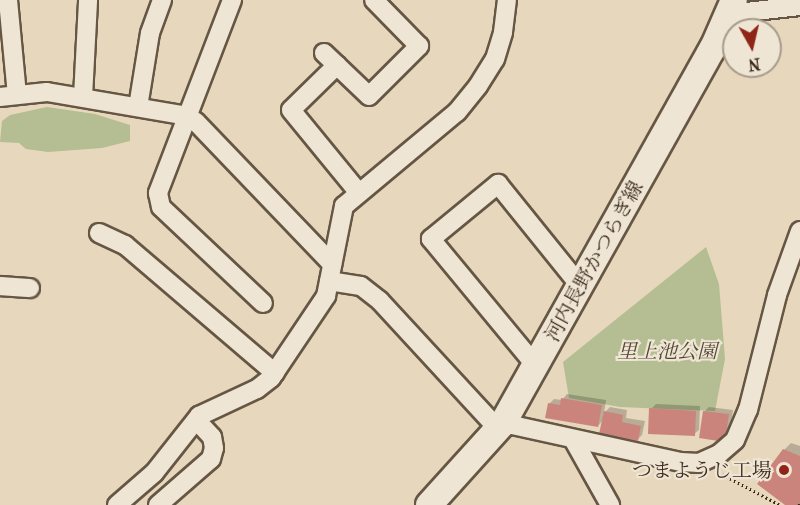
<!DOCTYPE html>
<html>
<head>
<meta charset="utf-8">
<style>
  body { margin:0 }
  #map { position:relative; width:800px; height:505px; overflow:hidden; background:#e7d7bd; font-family:"IM FELL French Canon","Noto Serif JP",serif }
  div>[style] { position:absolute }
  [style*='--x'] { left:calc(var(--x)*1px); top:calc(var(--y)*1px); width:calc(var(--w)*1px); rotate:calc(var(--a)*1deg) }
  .green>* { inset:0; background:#b4be92 }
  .shadow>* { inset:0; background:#0003 }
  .building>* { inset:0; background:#cb847c }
  .path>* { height:3px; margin-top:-1.5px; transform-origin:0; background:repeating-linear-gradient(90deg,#3b2b1c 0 1.5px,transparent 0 4.5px) }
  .roads { filter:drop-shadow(2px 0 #665644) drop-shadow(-2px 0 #665644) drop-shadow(0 2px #665644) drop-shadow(0 -2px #665644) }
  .street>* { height:18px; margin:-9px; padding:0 9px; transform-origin:9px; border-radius:9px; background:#efe5d4 }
  .secondary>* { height:26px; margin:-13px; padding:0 13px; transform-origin:13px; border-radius:13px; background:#efe5d4 }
  .dots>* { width:16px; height:16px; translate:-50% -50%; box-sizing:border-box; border:3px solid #efe5d4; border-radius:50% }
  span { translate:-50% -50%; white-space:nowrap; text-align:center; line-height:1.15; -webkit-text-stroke:4.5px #efe5d4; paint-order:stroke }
  .street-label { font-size:20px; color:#3b2b1c }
  .park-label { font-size:20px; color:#534834; font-style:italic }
  .poi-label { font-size:20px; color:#3b2b1c }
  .right { translate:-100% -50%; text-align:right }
  .north { position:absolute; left:722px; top:18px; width:60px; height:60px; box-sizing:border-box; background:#efe5d4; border:2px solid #a79b8a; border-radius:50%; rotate:172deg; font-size:16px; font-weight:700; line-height:24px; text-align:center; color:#3b2b1c }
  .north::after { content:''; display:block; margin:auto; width:21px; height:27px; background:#8f2418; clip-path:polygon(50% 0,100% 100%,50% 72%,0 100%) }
</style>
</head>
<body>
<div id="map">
  <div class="green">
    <i style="clip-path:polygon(47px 107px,95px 114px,130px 125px,130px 141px,102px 148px,48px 152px,26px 149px,19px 143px,0 142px,2px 121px,10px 115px)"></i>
    <i style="clip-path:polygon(706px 247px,719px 284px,725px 359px,715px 411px,620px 407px,569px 398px,563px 362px)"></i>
  </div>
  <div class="shadow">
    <i style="clip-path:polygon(567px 394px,606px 400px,604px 413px,610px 407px,627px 410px,626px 418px,645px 421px,642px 435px,637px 440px,603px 420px,598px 426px,549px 404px,554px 399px,562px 400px)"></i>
    <i style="clip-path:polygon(656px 404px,700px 406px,699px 430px,694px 434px,651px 409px)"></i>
    <i style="clip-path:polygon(709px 407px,733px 410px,729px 435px,724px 440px,704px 412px)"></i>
    <i style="clip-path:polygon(791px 443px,800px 446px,800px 505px,788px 505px,784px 450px)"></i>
  </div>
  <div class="building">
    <i style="clip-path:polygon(561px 398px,602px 405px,598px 427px,545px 418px,548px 403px,560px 405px)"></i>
    <i style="clip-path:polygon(649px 408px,696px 411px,695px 436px,648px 434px)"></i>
    <i style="clip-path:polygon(604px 411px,623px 415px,622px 422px,641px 426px,638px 441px,599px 434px)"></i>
    <i style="clip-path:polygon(703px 411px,729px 414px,725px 442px,699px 438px)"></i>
    <i style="clip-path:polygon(783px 449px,800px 456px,800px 505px,785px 505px,757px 484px)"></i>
  </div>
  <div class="path">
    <i style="--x:718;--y:472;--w:70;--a:28"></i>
    <i style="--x:799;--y:505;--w:2;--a:-63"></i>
  </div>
  <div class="roads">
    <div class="street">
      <i style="--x:8;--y:0;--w:95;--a:84.6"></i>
      <i style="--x:232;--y:0;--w:207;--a:111"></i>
      <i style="--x:158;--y:193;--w:14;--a:78"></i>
      <i style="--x:161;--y:207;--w:140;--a:43.3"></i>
      <i style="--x:728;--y:14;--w:72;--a:-6.3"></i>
      <i style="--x:324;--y:53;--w:62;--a:43.7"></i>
      <i style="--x:369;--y:96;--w:71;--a:-45"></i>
      <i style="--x:419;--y:46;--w:64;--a:-134.4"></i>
      <i style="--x:337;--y:65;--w:64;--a:135.6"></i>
      <i style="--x:291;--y:110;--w:107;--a:50.7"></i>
      <i style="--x:0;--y:97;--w:47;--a:-6.1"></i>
      <i style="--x:47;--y:92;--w:142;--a:9.7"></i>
      <i style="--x:187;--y:116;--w:11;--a:34"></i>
      <i style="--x:196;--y:122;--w:197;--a:46.2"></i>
      <i style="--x:83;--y:97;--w:97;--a:-87"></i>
      <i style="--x:138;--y:107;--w:75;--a:-80.8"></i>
      <i style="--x:150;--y:33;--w:35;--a:-70"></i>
      <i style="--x:99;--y:233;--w:29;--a:25"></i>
      <i style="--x:125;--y:245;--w:197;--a:40.5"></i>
      <i style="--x:329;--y:281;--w:32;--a:9"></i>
      <i style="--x:361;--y:286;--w:24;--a:38"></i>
      <i style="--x:380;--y:301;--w:174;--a:47.3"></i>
      <i style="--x:0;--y:286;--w:30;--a:4"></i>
      <i style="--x:536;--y:366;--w:165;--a:-129.6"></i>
      <i style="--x:431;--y:239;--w:87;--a:-39.4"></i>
      <i style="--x:498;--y:184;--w:132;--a:51.1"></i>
      <i style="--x:503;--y:423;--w:182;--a:12.4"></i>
      <i style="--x:681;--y:462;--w:18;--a:3"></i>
      <i style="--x:699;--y:463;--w:22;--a:-24"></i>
      <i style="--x:719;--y:454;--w:21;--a:-41"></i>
      <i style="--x:735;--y:440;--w:33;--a:-67"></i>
      <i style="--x:748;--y:410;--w:119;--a:-75.8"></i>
      <i style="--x:777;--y:295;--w:68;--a:-70.2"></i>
      <i style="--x:573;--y:439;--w:76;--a:60.7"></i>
      <i style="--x:117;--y:505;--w:49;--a:-40.9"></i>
      <i style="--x:154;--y:473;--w:73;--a:-51.7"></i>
      <i style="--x:199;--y:416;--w:64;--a:-25"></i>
      <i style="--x:257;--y:389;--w:18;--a:-38"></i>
      <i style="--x:271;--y:378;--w:99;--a:-56.1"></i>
      <i style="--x:326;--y:296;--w:92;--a:-78.7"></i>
      <i style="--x:344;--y:206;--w:147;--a:-39.8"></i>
      <i style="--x:457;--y:112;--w:33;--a:-51"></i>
      <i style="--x:478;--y:86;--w:32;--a:-58"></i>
      <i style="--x:495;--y:59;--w:28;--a:-73"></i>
      <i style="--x:503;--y:32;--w:32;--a:-83"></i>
      <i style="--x:158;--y:505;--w:70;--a:-41"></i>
      <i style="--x:211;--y:459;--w:11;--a:-75"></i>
      <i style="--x:214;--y:448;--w:11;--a:-100"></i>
      <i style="--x:212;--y:437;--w:23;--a:-133"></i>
    </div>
    <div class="secondary">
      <i style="--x:429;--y:505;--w:110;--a:-47.9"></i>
      <i style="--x:503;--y:423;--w:430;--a:-60.8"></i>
      <i style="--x:713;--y:48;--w:52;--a:-66.4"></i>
    </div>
  </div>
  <div class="dots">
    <i style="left:784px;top:470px;background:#8f2418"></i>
  </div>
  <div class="street-label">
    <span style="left:594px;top:261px;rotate:-61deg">河内長野かつらぎ線</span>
  </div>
  <div class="park-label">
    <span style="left:667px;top:351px">里上池公園</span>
  </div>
  <div class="poi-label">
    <span class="right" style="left:772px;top:470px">つまようじ工場</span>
  </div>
  <div class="north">N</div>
</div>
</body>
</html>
